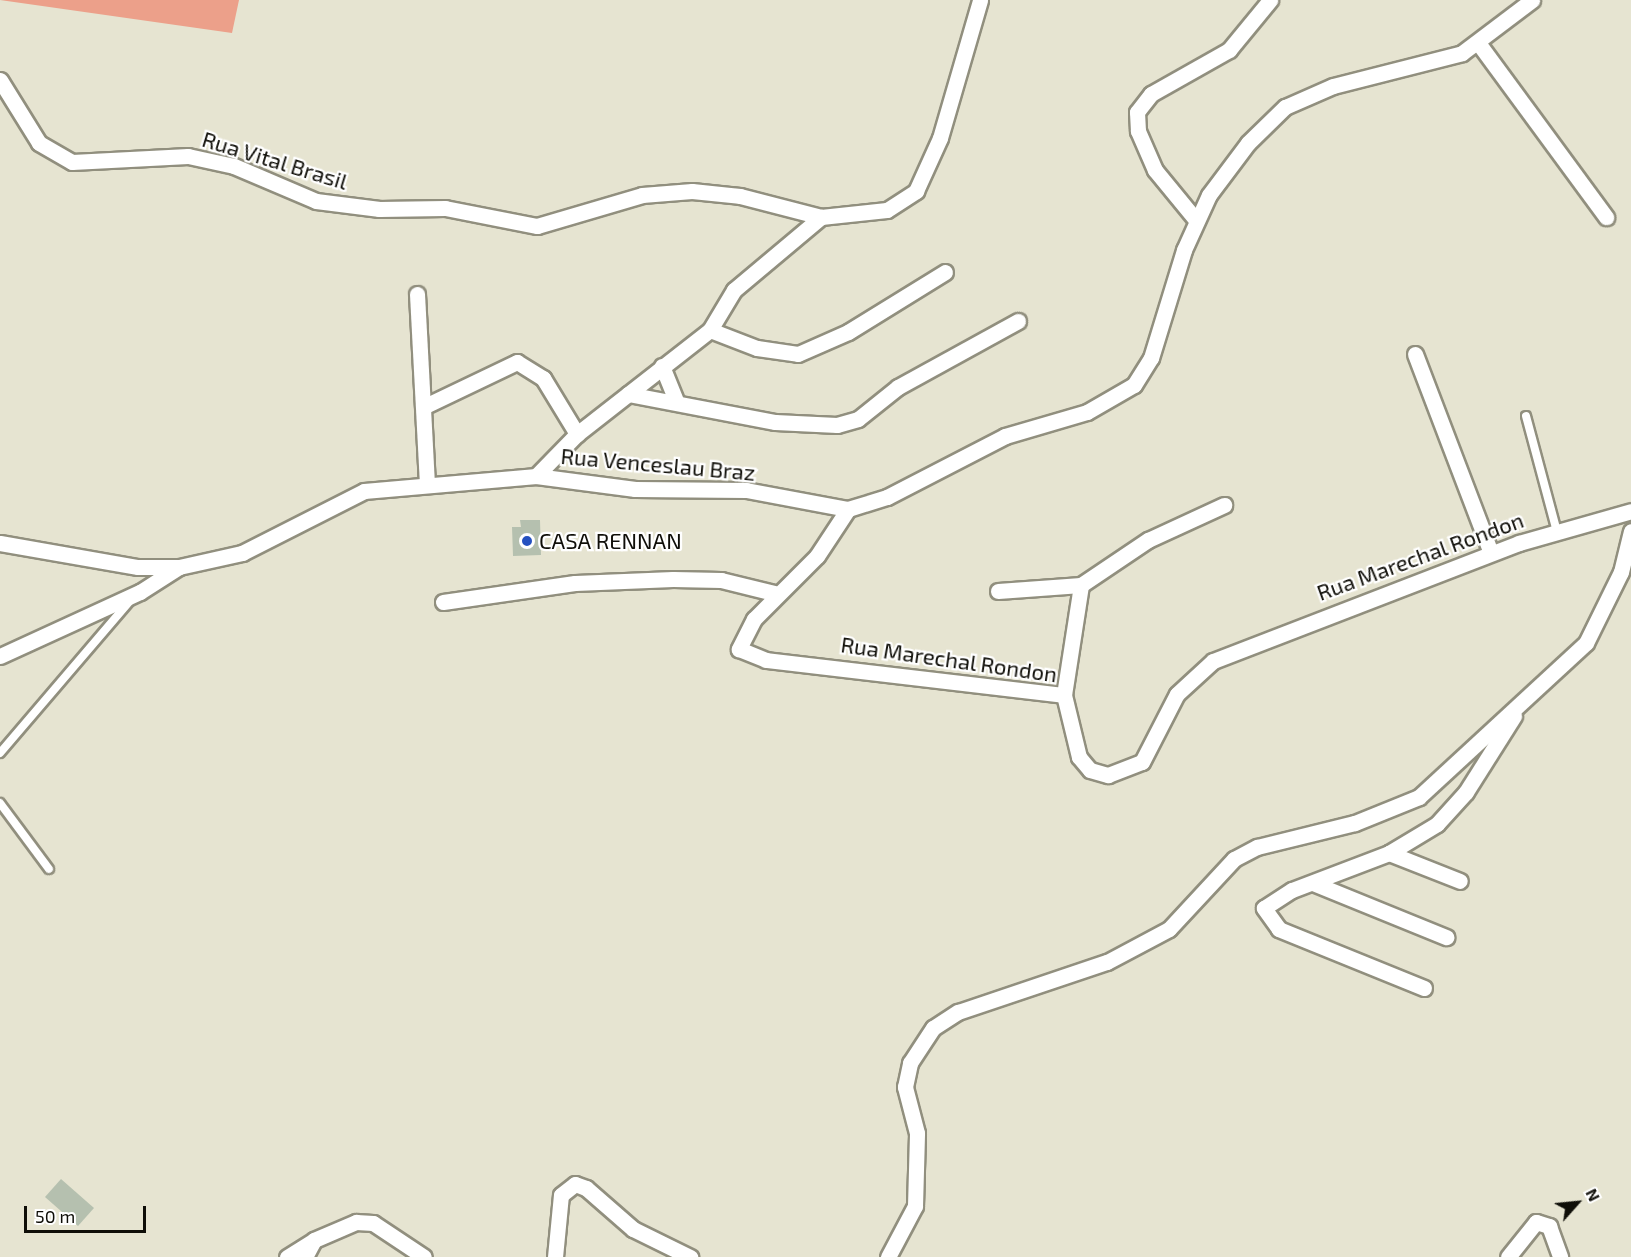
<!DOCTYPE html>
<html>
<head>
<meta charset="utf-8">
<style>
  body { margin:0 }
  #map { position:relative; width:1631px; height:1257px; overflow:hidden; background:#e6e4d1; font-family:"Exo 2",sans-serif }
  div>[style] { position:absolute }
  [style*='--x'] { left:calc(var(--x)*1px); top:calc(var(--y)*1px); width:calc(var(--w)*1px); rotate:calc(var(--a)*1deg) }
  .green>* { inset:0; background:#eca08a }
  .building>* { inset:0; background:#b5c0af }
  .roads { filter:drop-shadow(2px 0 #918f7e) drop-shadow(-2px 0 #918f7e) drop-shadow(0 2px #918f7e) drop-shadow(0 -2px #918f7e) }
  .service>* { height:8px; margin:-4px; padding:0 4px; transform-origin:4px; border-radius:4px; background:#fff }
  .minor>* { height:15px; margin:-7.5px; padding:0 7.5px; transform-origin:7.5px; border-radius:7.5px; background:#fff }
  .dots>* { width:16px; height:16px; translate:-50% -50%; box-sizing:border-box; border:3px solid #fff; border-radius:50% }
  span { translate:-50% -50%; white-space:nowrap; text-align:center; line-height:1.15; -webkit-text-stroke:4.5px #fff; paint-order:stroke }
  .street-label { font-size:22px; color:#0f0e08 }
  .poi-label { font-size:22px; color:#0f0e08 }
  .left { translate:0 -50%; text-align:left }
  .north { position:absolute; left:1547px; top:1173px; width:60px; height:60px; -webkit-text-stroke:4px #fff; paint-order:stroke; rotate:63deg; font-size:16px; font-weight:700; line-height:24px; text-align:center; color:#0f0e08 }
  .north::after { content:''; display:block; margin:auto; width:21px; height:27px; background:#0f0e08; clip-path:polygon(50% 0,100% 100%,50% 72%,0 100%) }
  .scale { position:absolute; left:24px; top:1206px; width:122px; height:27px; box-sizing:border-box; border:3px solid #0f0e08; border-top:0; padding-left:8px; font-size:18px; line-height:21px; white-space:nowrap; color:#0f0e08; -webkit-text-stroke:4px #fff; paint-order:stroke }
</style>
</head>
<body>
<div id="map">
  <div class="green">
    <i style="clip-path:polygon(0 0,239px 0,232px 33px)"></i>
  </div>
  <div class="building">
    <i style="clip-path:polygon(520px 520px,540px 520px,541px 555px,513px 556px,512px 527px,521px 527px)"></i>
    <i style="clip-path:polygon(61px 1179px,94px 1208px,78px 1226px,45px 1197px)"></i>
  </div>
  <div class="roads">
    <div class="service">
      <i style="--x:1526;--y:416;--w:120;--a:75"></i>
      <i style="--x:0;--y:753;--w:200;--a:-49.5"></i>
      <i style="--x:0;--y:803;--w:82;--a:53.4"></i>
    </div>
    <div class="minor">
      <i style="--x:1479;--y:44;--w:215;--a:53.7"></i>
      <i style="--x:0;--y:80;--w:74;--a:58.2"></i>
      <i style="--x:39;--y:143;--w:38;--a:30"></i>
      <i style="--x:72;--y:162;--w:116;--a:-3"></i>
      <i style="--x:188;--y:156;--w:47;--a:12.3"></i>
      <i style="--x:234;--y:166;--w:89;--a:23.1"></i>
      <i style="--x:316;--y:201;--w:64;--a:7.2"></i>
      <i style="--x:379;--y:209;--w:66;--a:-0.9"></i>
      <i style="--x:445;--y:208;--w:94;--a:11.1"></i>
      <i style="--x:537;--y:226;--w:109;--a:-16.4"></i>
      <i style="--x:642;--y:195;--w:50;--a:-4.6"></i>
      <i style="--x:692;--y:191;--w:48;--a:5.9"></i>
      <i style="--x:740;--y:196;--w:84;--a:14.5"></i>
      <i style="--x:821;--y:217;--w:66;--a:-6.1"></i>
      <i style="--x:887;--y:210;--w:35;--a:-33"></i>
      <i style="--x:916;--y:191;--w:58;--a:-65.6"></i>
      <i style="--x:940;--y:138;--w:144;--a:-73.8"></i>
      <i style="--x:1196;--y:220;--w:65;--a:-129.4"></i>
      <i style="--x:1155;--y:170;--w:43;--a:-113.6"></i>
      <i style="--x:1138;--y:131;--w:19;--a:-93"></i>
      <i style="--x:1137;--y:112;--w:23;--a:-52"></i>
      <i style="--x:1151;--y:94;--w:90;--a:-29.4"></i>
      <i style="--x:1229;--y:50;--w:65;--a:-50.6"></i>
      <i style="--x:417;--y:294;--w:191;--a:87"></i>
      <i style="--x:710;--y:330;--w:50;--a:21"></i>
      <i style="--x:757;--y:348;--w:41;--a:8.3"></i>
      <i style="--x:798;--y:354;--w:55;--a:-23.7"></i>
      <i style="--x:848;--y:332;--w:114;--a:-31.7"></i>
      <i style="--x:1415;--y:354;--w:213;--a:69.1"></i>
      <i style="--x:662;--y:366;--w:37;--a:68"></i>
      <i style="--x:628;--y:394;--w:150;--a:10.8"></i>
      <i style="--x:775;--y:422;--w:62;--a:2.8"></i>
      <i style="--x:837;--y:425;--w:22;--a:-16"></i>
      <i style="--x:858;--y:419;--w:51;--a:-38.7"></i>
      <i style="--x:898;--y:387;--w:137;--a:-28.8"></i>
      <i style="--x:425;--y:406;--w:102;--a:-25.6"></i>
      <i style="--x:517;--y:362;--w:31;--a:32"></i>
      <i style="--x:543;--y:378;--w:66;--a:58.7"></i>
      <i style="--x:536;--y:476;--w:59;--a:-45.7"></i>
      <i style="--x:577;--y:434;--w:169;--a:-38"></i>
      <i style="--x:710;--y:330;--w:47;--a:-59"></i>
      <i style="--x:734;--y:290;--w:114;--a:-40"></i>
      <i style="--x:848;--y:509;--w:56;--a:123.4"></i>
      <i style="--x:817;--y:556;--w:89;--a:135"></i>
      <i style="--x:754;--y:619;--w:34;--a:117"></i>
      <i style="--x:739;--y:649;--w:29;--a:22"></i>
      <i style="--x:766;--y:660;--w:300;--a:6.7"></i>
      <i style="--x:1064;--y:695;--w:64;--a:76.4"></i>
      <i style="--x:1079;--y:757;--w:17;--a:50"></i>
      <i style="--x:1090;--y:770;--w:19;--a:16"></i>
      <i style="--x:1108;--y:775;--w:36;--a:-21"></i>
      <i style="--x:1142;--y:762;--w:76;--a:-62.8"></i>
      <i style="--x:1177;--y:694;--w:49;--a:-42.5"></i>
      <i style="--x:1213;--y:661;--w:328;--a:-21.1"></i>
      <i style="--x:1519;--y:543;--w:116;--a:-15.9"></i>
      <i style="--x:0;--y:543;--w:140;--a:9.9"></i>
      <i style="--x:138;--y:567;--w:41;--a:0"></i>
      <i style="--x:179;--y:567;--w:65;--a:-12.5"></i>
      <i style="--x:242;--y:553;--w:137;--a:-26.9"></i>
      <i style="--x:364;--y:491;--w:173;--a:-5"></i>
      <i style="--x:536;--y:476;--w:100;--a:7.5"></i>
      <i style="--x:635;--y:489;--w:111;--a:0.5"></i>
      <i style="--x:746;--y:490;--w:104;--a:10.6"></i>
      <i style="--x:848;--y:509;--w:41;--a:-17.1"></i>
      <i style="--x:887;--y:497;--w:133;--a:-27.3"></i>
      <i style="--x:1005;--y:436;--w:85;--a:-16.3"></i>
      <i style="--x:1087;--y:412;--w:54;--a:-29.9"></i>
      <i style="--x:1134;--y:385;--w:32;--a:-58"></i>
      <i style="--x:1151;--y:358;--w:113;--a:-73"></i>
      <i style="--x:1184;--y:250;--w:60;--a:-65.6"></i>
      <i style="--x:1209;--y:195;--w:65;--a:-53.1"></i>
      <i style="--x:1248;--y:143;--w:52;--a:-44.2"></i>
      <i style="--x:1285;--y:107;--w:52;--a:-23.6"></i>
      <i style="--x:1333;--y:86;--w:133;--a:-14.3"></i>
      <i style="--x:1462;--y:53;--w:88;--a:-37.1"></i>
      <i style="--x:998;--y:591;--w:83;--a:-4.1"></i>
      <i style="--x:1081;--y:585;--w:81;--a:-33.9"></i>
      <i style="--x:1148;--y:540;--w:84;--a:-24.7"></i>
      <i style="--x:443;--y:602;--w:133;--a:-8.2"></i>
      <i style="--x:575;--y:583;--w:98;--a:-2.3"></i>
      <i style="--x:673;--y:579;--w:48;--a:1.2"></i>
      <i style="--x:721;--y:580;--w:55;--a:13.8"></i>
      <i style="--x:0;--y:656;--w:154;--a:-24.6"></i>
      <i style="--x:140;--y:592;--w:46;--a:-32.7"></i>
      <i style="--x:1064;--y:695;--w:111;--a:-81.2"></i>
      <i style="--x:1389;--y:853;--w:76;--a:21.5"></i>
      <i style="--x:1313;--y:883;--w:144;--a:22.1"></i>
      <i style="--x:1424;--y:988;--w:157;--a:-157.9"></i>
      <i style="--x:1279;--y:929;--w:26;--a:-126"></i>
      <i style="--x:1264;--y:908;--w:33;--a:-33"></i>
      <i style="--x:1292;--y:890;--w:104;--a:-20.9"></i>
      <i style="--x:1389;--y:853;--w:56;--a:-31.1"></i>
      <i style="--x:1437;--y:824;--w:43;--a:-47.8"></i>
      <i style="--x:1466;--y:792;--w:90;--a:-57.7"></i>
      <i style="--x:287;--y:1257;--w:32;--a:-32"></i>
      <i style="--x:305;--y:1257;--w:19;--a:-62"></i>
      <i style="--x:314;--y:1240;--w:46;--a:-23.2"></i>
      <i style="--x:356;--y:1222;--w:17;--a:3"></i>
      <i style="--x:373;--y:1223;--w:61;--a:33.7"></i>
      <i style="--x:555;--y:1257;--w:62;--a:-84.5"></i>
      <i style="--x:561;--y:1195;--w:18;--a:-38"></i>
      <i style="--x:575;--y:1184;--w:12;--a:20"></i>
      <i style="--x:586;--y:1188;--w:62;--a:41.1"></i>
      <i style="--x:633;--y:1229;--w:64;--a:26.2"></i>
      <i style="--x:888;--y:1257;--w:58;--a:-62.1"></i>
      <i style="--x:915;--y:1206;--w:73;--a:-88.4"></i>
      <i style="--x:917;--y:1133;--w:48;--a:-104.6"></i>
      <i style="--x:905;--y:1087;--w:25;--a:-78"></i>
      <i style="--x:910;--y:1063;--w:42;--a:-56.7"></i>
      <i style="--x:933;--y:1028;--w:30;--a:-33"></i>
      <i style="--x:958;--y:1012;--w:157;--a:-18.6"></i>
      <i style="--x:1107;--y:962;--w:70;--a:-28"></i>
      <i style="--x:1169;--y:929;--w:96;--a:-47.1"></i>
      <i style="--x:1234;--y:859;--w:26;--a:-28"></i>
      <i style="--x:1257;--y:847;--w:101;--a:-13.8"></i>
      <i style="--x:1355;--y:823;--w:69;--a:-22.1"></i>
      <i style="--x:1419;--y:797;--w:227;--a:-42.7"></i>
      <i style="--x:1586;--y:643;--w:79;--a:-63.8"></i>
      <i style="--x:1621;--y:572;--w:42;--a:-76.3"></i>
      <i style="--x:1508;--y:1257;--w:45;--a:-51.3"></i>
      <i style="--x:1536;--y:1222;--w:14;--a:17"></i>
      <i style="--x:1549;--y:1226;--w:33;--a:70"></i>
    </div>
  </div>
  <div class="dots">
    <i style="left:527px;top:541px;background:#2551c0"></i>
  </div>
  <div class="street-label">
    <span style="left:275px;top:160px;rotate:17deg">Rua Vital Brasil</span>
    <span style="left:658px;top:464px;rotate:5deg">Rua Venceslau Braz</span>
    <span style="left:1420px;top:556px;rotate:-20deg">Rua Marechal Rondon</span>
    <span style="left:949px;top:659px;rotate:8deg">Rua Marechal Rondon</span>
  </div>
  <div class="poi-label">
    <span class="left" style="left:539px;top:541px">CASA RENNAN</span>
  </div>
  <div class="north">N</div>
  <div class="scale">50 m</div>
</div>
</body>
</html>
